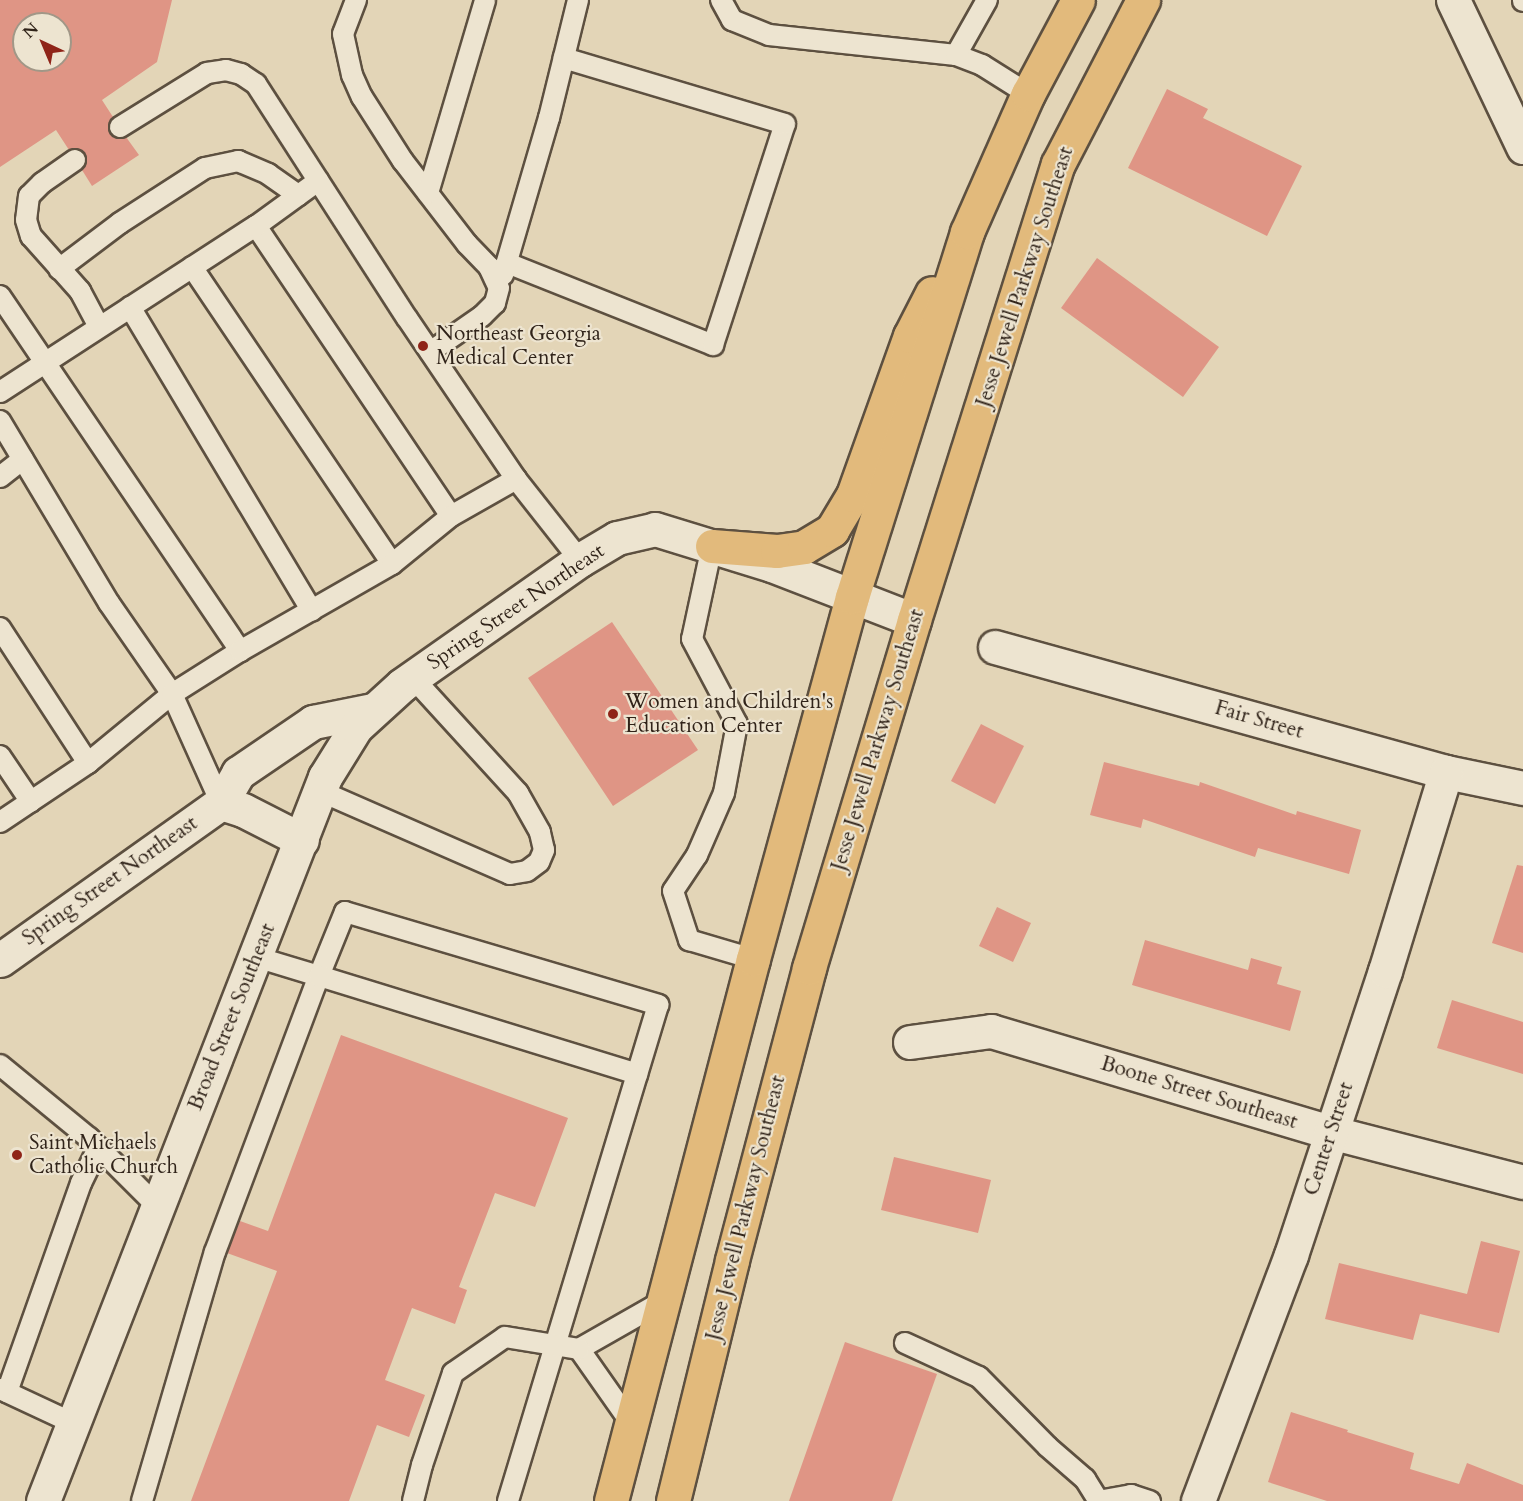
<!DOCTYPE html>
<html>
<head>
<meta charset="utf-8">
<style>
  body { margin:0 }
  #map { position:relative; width:1523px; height:1501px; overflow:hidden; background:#e3d5b7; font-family:Cardo,serif }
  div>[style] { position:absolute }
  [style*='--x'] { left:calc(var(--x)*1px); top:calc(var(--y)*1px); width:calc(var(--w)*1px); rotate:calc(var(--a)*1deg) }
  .building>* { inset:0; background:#df9585 }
  .roads { filter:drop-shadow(2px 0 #5d5040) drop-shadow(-2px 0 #5d5040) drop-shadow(0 2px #5d5040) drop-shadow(0 -2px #5d5040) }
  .lane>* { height:20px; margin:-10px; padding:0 10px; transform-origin:10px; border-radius:10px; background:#ede4d0 }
  .street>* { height:33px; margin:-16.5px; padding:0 16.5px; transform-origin:16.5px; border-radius:16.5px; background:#ede4d0 }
  .primary>* { height:33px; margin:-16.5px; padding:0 16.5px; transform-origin:16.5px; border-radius:16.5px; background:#e2ba7c }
  .dots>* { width:16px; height:16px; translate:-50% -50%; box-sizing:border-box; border:3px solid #ede4d0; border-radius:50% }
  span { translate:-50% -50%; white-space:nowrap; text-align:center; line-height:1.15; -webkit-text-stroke:4.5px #ede4d0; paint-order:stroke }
  .street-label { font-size:21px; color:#302319 }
  .poi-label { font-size:21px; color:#302319 }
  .left { translate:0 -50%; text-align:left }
  .north { position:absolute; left:12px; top:12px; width:60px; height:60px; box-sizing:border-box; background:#ede4d0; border:2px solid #a19787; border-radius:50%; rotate:316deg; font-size:16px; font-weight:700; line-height:24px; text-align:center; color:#302319 }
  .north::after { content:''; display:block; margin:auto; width:21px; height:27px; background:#8f2418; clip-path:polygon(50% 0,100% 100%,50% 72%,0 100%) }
</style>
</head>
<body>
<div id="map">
  <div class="building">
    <i style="clip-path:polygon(evenodd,0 0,172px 0,157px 62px,102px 100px,113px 117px,108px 127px,110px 134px,120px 139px,126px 137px,139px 155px,92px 186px,82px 170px,86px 165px,85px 154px,80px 149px,69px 150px,56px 130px,0 167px,0 0,24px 24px,60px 24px,60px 60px,24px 60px,24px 24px)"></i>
    <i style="clip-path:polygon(1167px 89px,1208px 109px,1203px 118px,1302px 166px,1267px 236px,1128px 168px)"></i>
    <i style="clip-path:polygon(1097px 258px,1219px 347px,1183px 397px,1061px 308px)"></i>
    <i style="clip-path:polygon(612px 622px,698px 750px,613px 806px,528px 678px)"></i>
    <i style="clip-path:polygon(981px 724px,1024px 746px,995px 804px,951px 781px)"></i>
    <i style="clip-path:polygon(1104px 762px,1199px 786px,1200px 782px,1296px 815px,1297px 811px,1361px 830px,1349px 874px,1258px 848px,1255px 857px,1143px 819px,1141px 828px,1090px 815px)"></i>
    <i style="clip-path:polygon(1517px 865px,1523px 866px,1523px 953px,1492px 943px)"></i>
    <i style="clip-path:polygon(997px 907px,1031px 923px,1013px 962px,979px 946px)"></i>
    <i style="clip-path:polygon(1145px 940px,1248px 970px,1251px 958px,1282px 967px,1277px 984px,1301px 991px,1290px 1031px,1132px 985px)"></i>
    <i style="clip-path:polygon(1452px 1000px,1523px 1022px,1523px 1074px,1437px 1048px)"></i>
    <i style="clip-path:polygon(341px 1035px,568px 1118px,535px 1207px,495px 1193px,459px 1287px,467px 1290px,455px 1324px,412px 1308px,385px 1380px,425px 1395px,409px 1437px,377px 1425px,349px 1501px,191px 1501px,277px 1271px,227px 1253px,240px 1221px,268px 1231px)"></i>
    <i style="clip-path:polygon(894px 1157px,991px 1180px,978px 1233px,881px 1210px)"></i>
    <i style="clip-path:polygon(1481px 1241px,1520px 1251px,1499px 1333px,1420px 1314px,1413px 1340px,1325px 1319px,1339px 1263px,1467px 1294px)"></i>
    <i style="clip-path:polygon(845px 1342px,937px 1374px,892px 1501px,789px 1501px)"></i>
    <i style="clip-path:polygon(1291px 1412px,1348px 1430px,1347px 1432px,1414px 1453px,1410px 1469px,1459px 1484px,1467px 1463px,1523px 1485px,1523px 1501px,1327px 1501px,1268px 1482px)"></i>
  </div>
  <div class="roads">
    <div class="lane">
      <i style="--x:356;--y:0;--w:36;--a:111"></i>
      <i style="--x:343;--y:34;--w:42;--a:77.6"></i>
      <i style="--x:352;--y:75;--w:24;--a:66"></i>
      <i style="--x:362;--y:97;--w:76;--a:57.4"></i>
      <i style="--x:403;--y:161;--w:105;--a:52.4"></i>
      <i style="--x:467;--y:244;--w:32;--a:46"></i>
      <i style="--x:489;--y:267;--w:23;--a:65"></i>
      <i style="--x:499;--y:288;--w:16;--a:105"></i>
      <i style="--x:495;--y:303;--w:18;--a:135"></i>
      <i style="--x:482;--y:316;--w:63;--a:145.3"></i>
      <i style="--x:721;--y:0;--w:23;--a:61"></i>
      <i style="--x:732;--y:20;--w:40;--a:22"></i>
      <i style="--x:769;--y:35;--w:188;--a:6.1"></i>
      <i style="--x:956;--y:55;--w:28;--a:21"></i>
      <i style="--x:982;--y:65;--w:54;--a:32.2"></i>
      <i style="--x:1523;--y:0;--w:1;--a:90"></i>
      <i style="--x:956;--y:55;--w:63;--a:-60.6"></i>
      <i style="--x:120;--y:127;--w:102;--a:-31.8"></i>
      <i style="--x:207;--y:73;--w:19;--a:-9"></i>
      <i style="--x:226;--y:70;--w:16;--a:15"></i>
      <i style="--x:241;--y:74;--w:18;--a:34"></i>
      <i style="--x:256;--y:84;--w:278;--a:57.2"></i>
      <i style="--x:407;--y:318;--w:194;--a:55.9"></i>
      <i style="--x:516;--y:479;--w:103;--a:51.7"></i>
      <i style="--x:75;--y:160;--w:40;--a:145.1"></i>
      <i style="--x:42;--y:183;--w:18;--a:135"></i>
      <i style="--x:29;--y:196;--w:24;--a:97"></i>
      <i style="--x:26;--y:220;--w:17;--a:73"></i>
      <i style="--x:31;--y:236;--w:74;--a:48.3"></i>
      <i style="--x:80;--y:291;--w:40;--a:62"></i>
      <i style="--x:428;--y:193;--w:201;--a:-73.5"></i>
      <i style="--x:256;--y:226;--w:349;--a:56.1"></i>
      <i style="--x:507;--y:263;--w:222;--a:21.7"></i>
      <i style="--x:713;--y:345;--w:232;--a:-72"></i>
      <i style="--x:785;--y:124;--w:231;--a:-163.4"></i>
      <i style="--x:192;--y:267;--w:358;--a:56"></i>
      <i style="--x:59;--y:269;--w:76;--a:-37"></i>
      <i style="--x:120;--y:223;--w:101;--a:-32.9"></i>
      <i style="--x:205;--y:168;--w:34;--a:-12"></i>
      <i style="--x:238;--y:161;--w:33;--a:23"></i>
      <i style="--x:268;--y:174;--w:37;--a:35"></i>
      <i style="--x:503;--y:275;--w:164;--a:-73.7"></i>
      <i style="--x:549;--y:118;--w:122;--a:-76.2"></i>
      <i style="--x:0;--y:296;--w:429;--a:55.9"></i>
      <i style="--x:130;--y:307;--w:354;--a:59.1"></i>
      <i style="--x:0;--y:392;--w:305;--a:-33"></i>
      <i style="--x:256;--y:226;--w:77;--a:-36"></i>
      <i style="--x:0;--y:421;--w:212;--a:59.1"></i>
      <i style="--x:109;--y:603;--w:111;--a:55.3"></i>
      <i style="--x:172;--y:694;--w:120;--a:65.8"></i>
      <i style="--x:0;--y:477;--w:29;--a:-38"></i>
      <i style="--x:712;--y:546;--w:95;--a:102.1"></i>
      <i style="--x:692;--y:639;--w:96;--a:62.1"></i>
      <i style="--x:737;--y:724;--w:70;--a:100.7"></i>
      <i style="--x:724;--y:793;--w:68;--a:113.5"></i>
      <i style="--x:697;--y:855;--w:43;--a:123.7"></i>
      <i style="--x:673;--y:891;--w:52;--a:71.9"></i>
      <i style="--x:689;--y:940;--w:67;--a:16.5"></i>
      <i style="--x:0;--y:628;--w:161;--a:56.9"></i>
      <i style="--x:0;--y:756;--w:55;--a:56"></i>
      <i style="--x:320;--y:791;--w:207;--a:23.6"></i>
      <i style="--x:510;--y:874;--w:17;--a:-10"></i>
      <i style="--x:527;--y:871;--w:15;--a:-37"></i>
      <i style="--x:539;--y:862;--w:13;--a:-67"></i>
      <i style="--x:544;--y:850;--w:18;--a:-103"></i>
      <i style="--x:540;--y:832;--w:45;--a:-119.4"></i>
      <i style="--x:518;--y:793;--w:156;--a:-132.4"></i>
      <i style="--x:0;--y:822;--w:106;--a:-33.8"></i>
      <i style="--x:88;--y:763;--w:109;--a:-39.4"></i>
      <i style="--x:172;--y:694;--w:80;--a:-32.3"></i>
      <i style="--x:240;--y:651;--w:175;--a:-29.8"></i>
      <i style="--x:392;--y:564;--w:76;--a:-39.1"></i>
      <i style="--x:451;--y:516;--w:75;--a:-29.6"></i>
      <i style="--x:256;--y:957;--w:66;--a:16.8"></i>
      <i style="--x:319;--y:976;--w:69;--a:-67.9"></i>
      <i style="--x:345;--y:912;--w:327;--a:16.5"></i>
      <i style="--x:658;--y:1005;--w:518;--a:106.83"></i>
      <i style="--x:0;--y:1065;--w:115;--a:39.4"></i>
      <i style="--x:89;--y:1138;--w:96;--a:45"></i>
      <i style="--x:905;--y:1343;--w:81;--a:24.7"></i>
      <i style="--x:979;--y:1377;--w:98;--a:45.4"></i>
      <i style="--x:1048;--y:1447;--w:49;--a:40.9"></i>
      <i style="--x:1085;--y:1479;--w:25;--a:58"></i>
      <i style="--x:0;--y:1389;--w:81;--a:25"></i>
      <i style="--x:7;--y:1392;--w:222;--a:-70.5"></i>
      <i style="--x:81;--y:1183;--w:39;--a:-64"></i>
      <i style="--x:631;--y:1423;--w:90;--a:-125.1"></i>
      <i style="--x:579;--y:1349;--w:97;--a:-29.7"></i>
      <i style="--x:142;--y:1501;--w:259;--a:-73.7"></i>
      <i style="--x:215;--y:1252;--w:295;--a:-69.4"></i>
      <i style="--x:319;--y:976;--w:333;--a:17.1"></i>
      <i style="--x:413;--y:1501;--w:37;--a:-76"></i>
      <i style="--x:422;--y:1465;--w:97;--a:-71.4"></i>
      <i style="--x:453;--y:1373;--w:63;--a:-34.7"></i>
      <i style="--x:505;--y:1337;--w:75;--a:9.2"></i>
      <i style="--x:1098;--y:1501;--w:34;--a:-10"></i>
      <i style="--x:1131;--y:1495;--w:20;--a:18"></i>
    </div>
    <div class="street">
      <i style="--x:1453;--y:0;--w:163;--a:64.5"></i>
      <i style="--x:995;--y:647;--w:468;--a:15.5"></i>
      <i style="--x:1446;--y:772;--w:79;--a:11.7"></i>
      <i style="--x:221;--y:803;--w:23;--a:18"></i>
      <i style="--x:243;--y:810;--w:66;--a:27"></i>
      <i style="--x:0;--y:960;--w:271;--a:-35.4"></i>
      <i style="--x:221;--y:803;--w:34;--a:-60"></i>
      <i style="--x:238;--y:773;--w:91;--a:-34.2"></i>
      <i style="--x:313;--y:722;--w:61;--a:-11.3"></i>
      <i style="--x:910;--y:1042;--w:82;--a:-7.7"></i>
      <i style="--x:991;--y:1031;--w:354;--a:16.6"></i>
      <i style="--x:1330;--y:1132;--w:199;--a:14.5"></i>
      <i style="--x:43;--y:1501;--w:777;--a:-68.72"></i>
      <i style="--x:325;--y:777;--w:59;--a:-58.2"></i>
      <i style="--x:356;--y:727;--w:62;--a:-42.4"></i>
      <i style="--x:402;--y:685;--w:218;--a:-35.1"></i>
      <i style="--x:580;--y:560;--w:43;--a:-30.7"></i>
      <i style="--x:617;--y:538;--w:39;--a:-13"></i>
      <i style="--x:655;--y:529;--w:122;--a:17.1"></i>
      <i style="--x:772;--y:565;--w:152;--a:21.2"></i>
      <i style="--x:1198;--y:1501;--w:263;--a:-69.3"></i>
      <i style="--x:1291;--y:1255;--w:299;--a:-71.7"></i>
      <i style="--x:1385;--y:971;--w:208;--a:-73"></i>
    </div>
    <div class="primary">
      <i style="--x:712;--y:546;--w:65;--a:4.4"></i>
      <i style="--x:777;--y:551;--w:27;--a:-8"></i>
      <i style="--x:804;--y:547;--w:33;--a:-31"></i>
      <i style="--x:832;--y:530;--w:41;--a:-59"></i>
      <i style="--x:853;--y:495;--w:169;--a:-70.3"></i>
      <i style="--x:910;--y:336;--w:48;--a:-62.9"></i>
      <i style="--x:611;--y:1501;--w:560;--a:-75.32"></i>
      <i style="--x:753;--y:959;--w:375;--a:-74.7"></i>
      <i style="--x:852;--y:597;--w:383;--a:-72.5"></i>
      <i style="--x:967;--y:232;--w:151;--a:-66.2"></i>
      <i style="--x:1028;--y:94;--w:106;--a:-62"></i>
      <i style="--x:673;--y:1501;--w:248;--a:-76.2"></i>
      <i style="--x:732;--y:1260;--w:302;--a:-75.2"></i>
      <i style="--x:809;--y:968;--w:363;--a:-73.2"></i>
      <i style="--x:914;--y:620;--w:478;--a:-72.5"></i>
      <i style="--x:1058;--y:164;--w:185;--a:-62.6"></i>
    </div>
  </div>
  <div class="dots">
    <i style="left:423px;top:346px;background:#8f2418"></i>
    <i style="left:613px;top:714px;background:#8f2418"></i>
    <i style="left:17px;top:1155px;background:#8f2418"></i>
  </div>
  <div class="street-label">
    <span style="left:1025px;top:277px;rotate:-72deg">Jesse Jewell Parkway Southeast</span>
    <span style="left:516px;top:607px;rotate:-34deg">Spring Street Northeast</span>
    <span style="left:1259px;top:720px;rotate:16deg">Fair Street</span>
    <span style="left:878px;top:740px;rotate:-73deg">Jesse Jewell Parkway Southeast</span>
    <span style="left:110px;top:881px;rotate:-35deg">Spring Street Northeast</span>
    <span style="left:232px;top:1017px;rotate:-68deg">Broad Street Southeast</span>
    <span style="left:1199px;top:1093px;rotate:17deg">Boone Street Southeast</span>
    <span style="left:1329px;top:1139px;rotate:-72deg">Center Street</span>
    <span style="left:746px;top:1208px;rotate:-76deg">Jesse Jewell Parkway Southeast</span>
  </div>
  <div class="poi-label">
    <span class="left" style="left:436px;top:346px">Northeast Georgia<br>Medical Center</span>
    <span class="left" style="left:625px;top:714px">Women and Children's<br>Education Center</span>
    <span class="left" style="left:29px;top:1155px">Saint Michaels<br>Catholic Church</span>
  </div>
  <div class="north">N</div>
</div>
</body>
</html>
